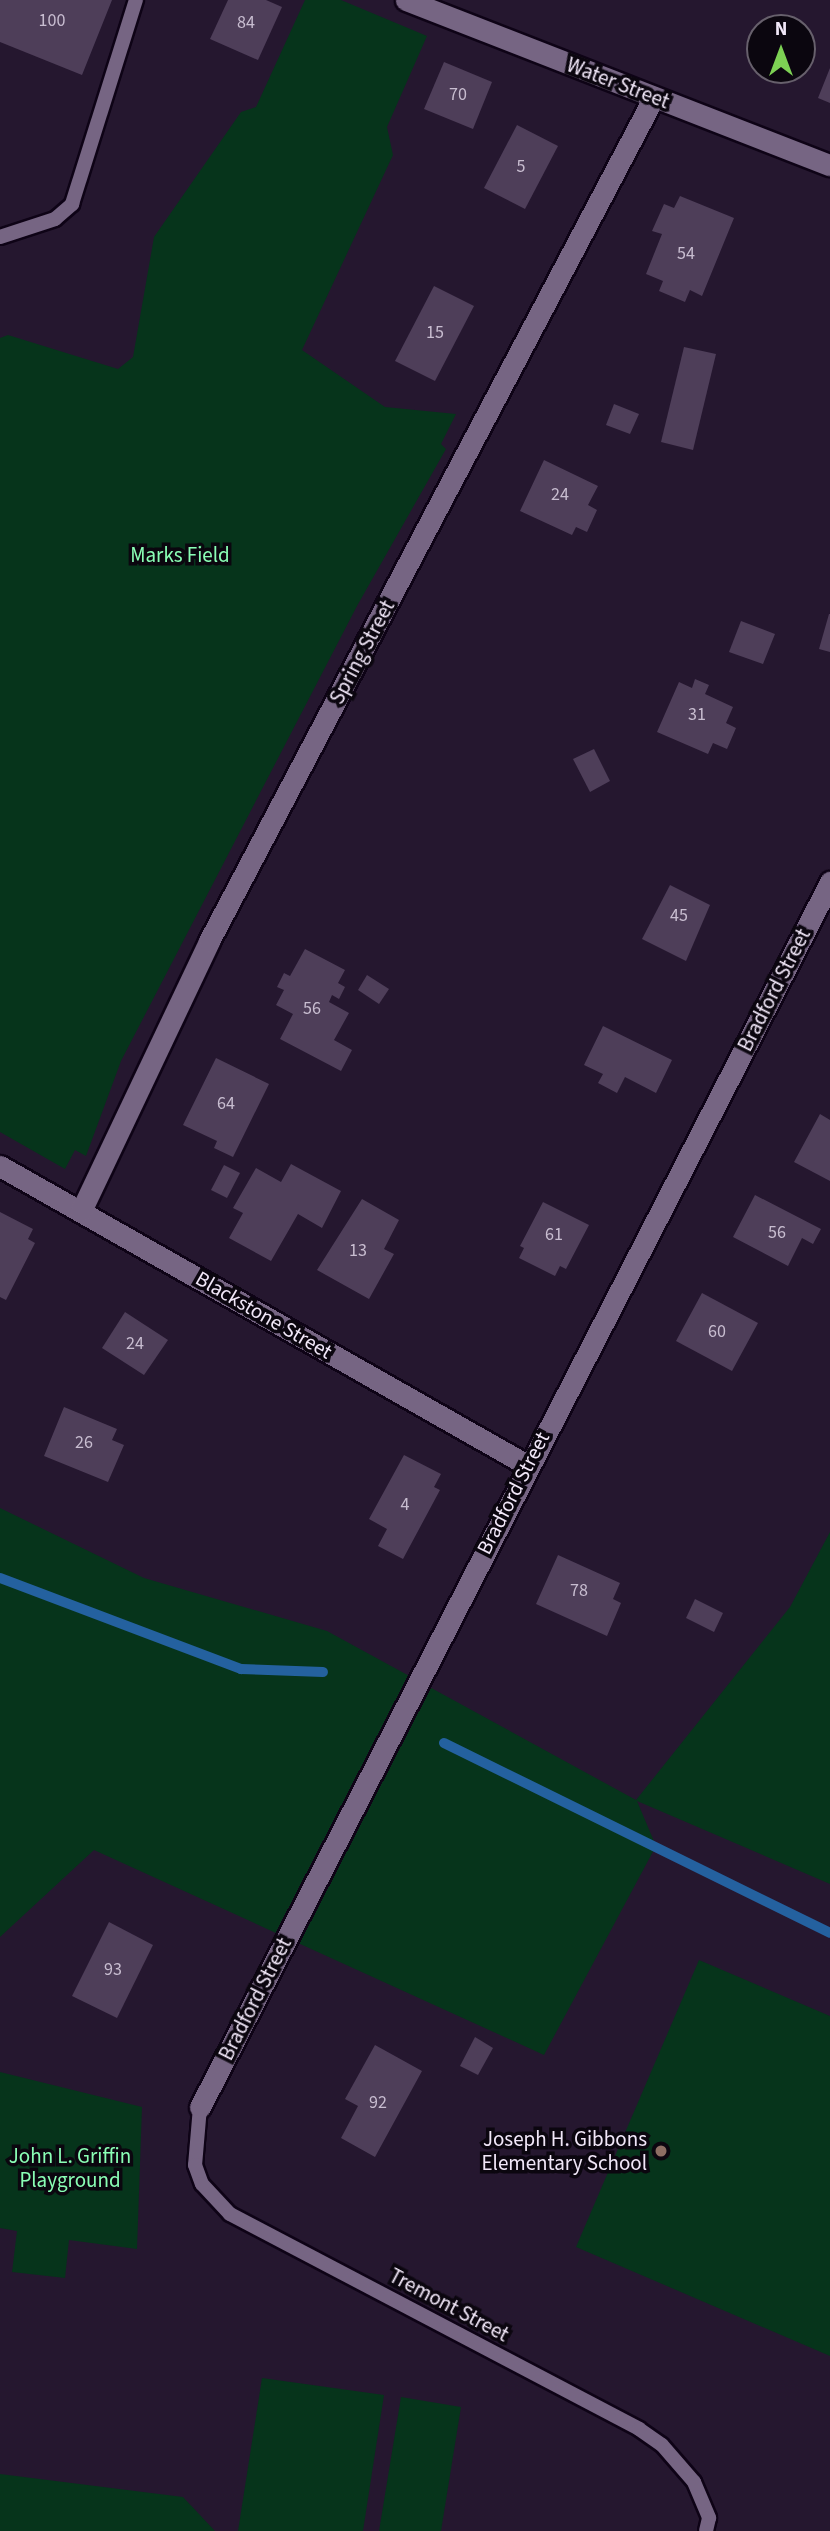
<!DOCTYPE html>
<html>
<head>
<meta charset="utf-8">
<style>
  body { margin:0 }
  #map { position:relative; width:830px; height:2531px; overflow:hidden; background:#25172f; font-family:"Source Sans 3",sans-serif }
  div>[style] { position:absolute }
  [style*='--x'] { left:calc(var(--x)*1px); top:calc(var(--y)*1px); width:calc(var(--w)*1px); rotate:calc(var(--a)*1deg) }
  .green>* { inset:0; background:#06341b }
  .stream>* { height:10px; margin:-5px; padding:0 5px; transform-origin:5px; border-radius:5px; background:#24619f }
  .building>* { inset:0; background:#4e3e59 }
  .roads { filter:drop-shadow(2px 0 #0e0316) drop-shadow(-2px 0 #0e0316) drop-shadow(0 2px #0e0316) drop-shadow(0 -2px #0e0316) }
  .lane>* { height:14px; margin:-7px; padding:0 7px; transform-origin:7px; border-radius:7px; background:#766583 }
  .street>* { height:21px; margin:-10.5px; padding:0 10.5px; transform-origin:10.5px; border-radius:10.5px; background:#766583 }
  .dots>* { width:19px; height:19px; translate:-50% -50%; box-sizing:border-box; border:4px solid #0b060f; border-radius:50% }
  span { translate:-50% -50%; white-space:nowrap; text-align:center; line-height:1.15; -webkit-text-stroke:7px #0b060f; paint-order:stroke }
  .number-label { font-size:18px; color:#c8bdd0 }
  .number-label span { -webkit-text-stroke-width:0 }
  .street-label { font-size:21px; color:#f1e7f8 }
  .park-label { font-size:21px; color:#8afeb5 }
  .poi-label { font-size:21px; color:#f1e7f8 }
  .right { translate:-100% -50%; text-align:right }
  .north { position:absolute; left:746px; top:14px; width:70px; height:70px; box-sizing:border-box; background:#0b060f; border:2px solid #67606c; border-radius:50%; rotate:0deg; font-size:19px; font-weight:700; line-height:28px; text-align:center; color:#f1e7f8 }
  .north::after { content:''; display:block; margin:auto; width:24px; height:32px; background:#7dd154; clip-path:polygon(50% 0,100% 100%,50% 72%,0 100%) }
</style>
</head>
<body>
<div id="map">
  <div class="green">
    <i style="clip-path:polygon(305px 0,341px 0,427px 36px,387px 127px,393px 155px,302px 350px,385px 407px,456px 414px,441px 444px,446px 449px,357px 606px,121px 1061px,86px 1156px,75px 1150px,65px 1169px,0 1132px,0 338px,8px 335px,118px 369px,133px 357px,154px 237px,241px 112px,256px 107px)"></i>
    <i style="clip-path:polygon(0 1508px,144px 1578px,327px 1631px,636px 1800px,790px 1607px,830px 1532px,830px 1884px,637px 1801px,656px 1846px,544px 2055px,94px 1850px,0 1937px)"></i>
    <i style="clip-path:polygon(699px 1960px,830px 2016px,830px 2356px,576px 2247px)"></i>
    <i style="clip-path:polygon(0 2072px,142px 2107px,137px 2249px,69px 2240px,65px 2278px,12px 2272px,17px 2231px,0 2228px)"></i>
    <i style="clip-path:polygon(262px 2378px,384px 2395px,363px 2531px,238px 2531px)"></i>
    <i style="clip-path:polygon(401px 2397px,461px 2407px,441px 2531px,379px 2531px)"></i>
    <i style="clip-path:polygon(0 2474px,183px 2497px,215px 2531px,0 2531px)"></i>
  </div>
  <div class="stream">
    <i style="--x:0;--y:1578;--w:258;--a:20.7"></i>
    <i style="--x:241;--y:1669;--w:82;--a:2.1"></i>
    <i style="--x:444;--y:1743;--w:430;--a:26.2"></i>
  </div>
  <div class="building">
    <i style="clip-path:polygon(0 0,112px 0,82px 75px,0 42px)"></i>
    <i style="clip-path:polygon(228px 0,266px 0,282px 7px,258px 60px,210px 39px)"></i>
    <i style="clip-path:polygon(444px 62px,492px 82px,473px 129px,424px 109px)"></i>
    <i style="clip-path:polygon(830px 68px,830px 103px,818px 98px)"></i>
    <i style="clip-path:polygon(517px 125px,558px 146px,525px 209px,484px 188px)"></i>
    <i style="clip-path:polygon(680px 196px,734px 218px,702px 296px,690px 290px,685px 302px,659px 291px,663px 281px,646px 274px,662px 234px,652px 231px,664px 204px,674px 208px)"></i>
    <i style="clip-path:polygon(434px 286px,474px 306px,435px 381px,395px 361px)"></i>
    <i style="clip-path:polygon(684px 347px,716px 354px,693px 450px,661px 442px)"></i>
    <i style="clip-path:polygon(614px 404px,639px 414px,630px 434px,606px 425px)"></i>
    <i style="clip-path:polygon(544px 460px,598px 486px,588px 505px,597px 510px,587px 532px,576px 527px,572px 535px,520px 511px)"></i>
    <i style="clip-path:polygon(829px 614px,830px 614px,830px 652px,819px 649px)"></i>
    <i style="clip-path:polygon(741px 621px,775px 634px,763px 664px,729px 652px)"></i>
    <i style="clip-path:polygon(695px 679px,709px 685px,705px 694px,733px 707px,726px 723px,736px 728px,727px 749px,713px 743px,708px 754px,657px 732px,679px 682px,692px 688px)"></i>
    <i style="clip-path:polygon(594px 749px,610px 781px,590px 792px,573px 759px)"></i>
    <i style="clip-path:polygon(670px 885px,710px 905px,686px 961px,642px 939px)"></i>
    <i style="clip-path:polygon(305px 949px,345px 970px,338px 983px,345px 987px,339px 999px,332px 995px,329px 1002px,349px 1013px,334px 1040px,352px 1050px,341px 1071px,280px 1039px,293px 1014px,276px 1005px,284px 990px,277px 987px,284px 973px,290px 976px)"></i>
    <i style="clip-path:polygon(367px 975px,389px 989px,379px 1004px,358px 990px)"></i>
    <i style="clip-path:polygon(603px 1026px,672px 1060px,656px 1093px,625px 1077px,617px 1093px,598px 1083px,603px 1074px,584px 1065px)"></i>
    <i style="clip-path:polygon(216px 1058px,269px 1084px,233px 1157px,214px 1148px,217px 1141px,183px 1125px)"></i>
    <i style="clip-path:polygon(820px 1114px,830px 1120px,830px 1181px,794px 1162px)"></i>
    <i style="clip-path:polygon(291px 1164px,341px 1191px,322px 1228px,298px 1214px,271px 1261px,229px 1238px,243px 1213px,233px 1208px,256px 1168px,281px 1182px)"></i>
    <i style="clip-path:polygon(224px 1165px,240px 1173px,227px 1198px,211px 1190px)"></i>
    <i style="clip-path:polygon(755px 1195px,821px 1229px,813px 1244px,802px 1238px,788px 1266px,733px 1237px)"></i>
    <i style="clip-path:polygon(362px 1199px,399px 1220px,384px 1249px,394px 1254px,369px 1299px,317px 1270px)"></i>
    <i style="clip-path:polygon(543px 1202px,589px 1225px,566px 1269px,560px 1266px,555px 1276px,519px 1258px,524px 1248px,520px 1246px)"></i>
    <i style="clip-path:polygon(0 1212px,33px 1229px,28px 1239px,35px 1243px,6px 1300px,0 1297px)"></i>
    <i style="clip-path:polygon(702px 1293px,758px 1323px,732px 1371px,676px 1341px)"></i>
    <i style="clip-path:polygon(125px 1312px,168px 1340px,144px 1375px,102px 1348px)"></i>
    <i style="clip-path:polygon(64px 1407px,117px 1429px,112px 1440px,124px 1445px,108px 1482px,44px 1456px)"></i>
    <i style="clip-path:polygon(404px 1455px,441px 1474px,434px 1487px,440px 1490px,403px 1559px,378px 1546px,387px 1529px,369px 1519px)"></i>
    <i style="clip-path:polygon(558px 1555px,620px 1583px,613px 1599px,621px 1603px,607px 1636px,536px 1604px)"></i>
    <i style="clip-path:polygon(695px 1599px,723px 1613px,714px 1632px,686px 1618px)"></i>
    <i style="clip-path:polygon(109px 1922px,153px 1945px,117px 2018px,72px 1996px)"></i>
    <i style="clip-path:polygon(475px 2037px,493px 2048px,478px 2075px,460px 2066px)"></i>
    <i style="clip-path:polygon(375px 2045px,422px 2071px,375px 2157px,341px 2138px,358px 2106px,345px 2099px)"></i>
  </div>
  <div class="roads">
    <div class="lane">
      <i style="--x:0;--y:237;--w:58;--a:-18.1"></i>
      <i style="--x:55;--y:219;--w:23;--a:-41"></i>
      <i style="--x:72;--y:204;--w:214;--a:-72.6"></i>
      <i style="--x:200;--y:2107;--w:58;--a:94.9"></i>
      <i style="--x:195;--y:2165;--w:20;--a:70"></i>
      <i style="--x:202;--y:2184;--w:41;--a:47"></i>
      <i style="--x:230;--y:2214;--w:462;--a:27.7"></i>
      <i style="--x:639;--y:2429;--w:28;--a:35"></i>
      <i style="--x:662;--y:2445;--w:49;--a:49.1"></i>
      <i style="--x:694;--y:2482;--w:39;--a:67"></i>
      <i style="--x:709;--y:2518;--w:13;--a:103"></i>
    </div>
    <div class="street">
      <i style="--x:406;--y:0;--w:455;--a:21.3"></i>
      <i style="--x:0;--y:1166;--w:606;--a:29.57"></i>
      <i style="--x:81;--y:1211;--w:299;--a:-64.6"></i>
      <i style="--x:209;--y:941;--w:954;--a:-62.2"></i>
      <i style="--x:200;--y:2107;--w:1378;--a:-62.78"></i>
    </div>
  </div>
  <div class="dots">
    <i style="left:661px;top:2151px;background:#8d6e63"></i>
  </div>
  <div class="number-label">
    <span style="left:52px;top:21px">100</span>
    <span style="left:246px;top:23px">84</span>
    <span style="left:458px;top:95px">70</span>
    <span style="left:521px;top:167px">5</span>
    <span style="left:686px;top:254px">54</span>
    <span style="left:435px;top:333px">15</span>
    <span style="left:560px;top:495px">24</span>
    <span style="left:697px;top:715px">31</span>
    <span style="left:679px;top:916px">45</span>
    <span style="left:312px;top:1009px">56</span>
    <span style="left:226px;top:1104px">64</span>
    <span style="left:777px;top:1233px">56</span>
    <span style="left:554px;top:1235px">61</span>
    <span style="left:358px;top:1251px">13</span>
    <span style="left:717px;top:1332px">60</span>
    <span style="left:135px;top:1344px">24</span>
    <span style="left:84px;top:1443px">26</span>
    <span style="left:405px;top:1505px">4</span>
    <span style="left:579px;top:1591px">78</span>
    <span style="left:113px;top:1970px">93</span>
    <span style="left:378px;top:2103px">92</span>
  </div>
  <div class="street-label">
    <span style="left:618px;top:83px;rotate:21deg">Water Street</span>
    <span style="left:362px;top:652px;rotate:-62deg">Spring Street</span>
    <span style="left:774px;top:990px;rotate:-63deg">Bradford Street</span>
    <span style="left:264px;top:1315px;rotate:30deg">Blackstone Street</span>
    <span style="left:513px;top:1493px;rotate:-63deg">Bradford Street</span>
    <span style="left:255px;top:1999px;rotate:-63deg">Bradford Street</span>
    <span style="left:449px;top:2305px;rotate:28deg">Tremont Street</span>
  </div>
  <div class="park-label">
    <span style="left:180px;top:555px">Marks Field</span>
    <span style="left:70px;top:2168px">John L. Griffin<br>Playground</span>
  </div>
  <div class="poi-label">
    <span class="right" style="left:647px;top:2151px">Joseph H. Gibbons<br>Elementary School</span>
  </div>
  <div class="north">N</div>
</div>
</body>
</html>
